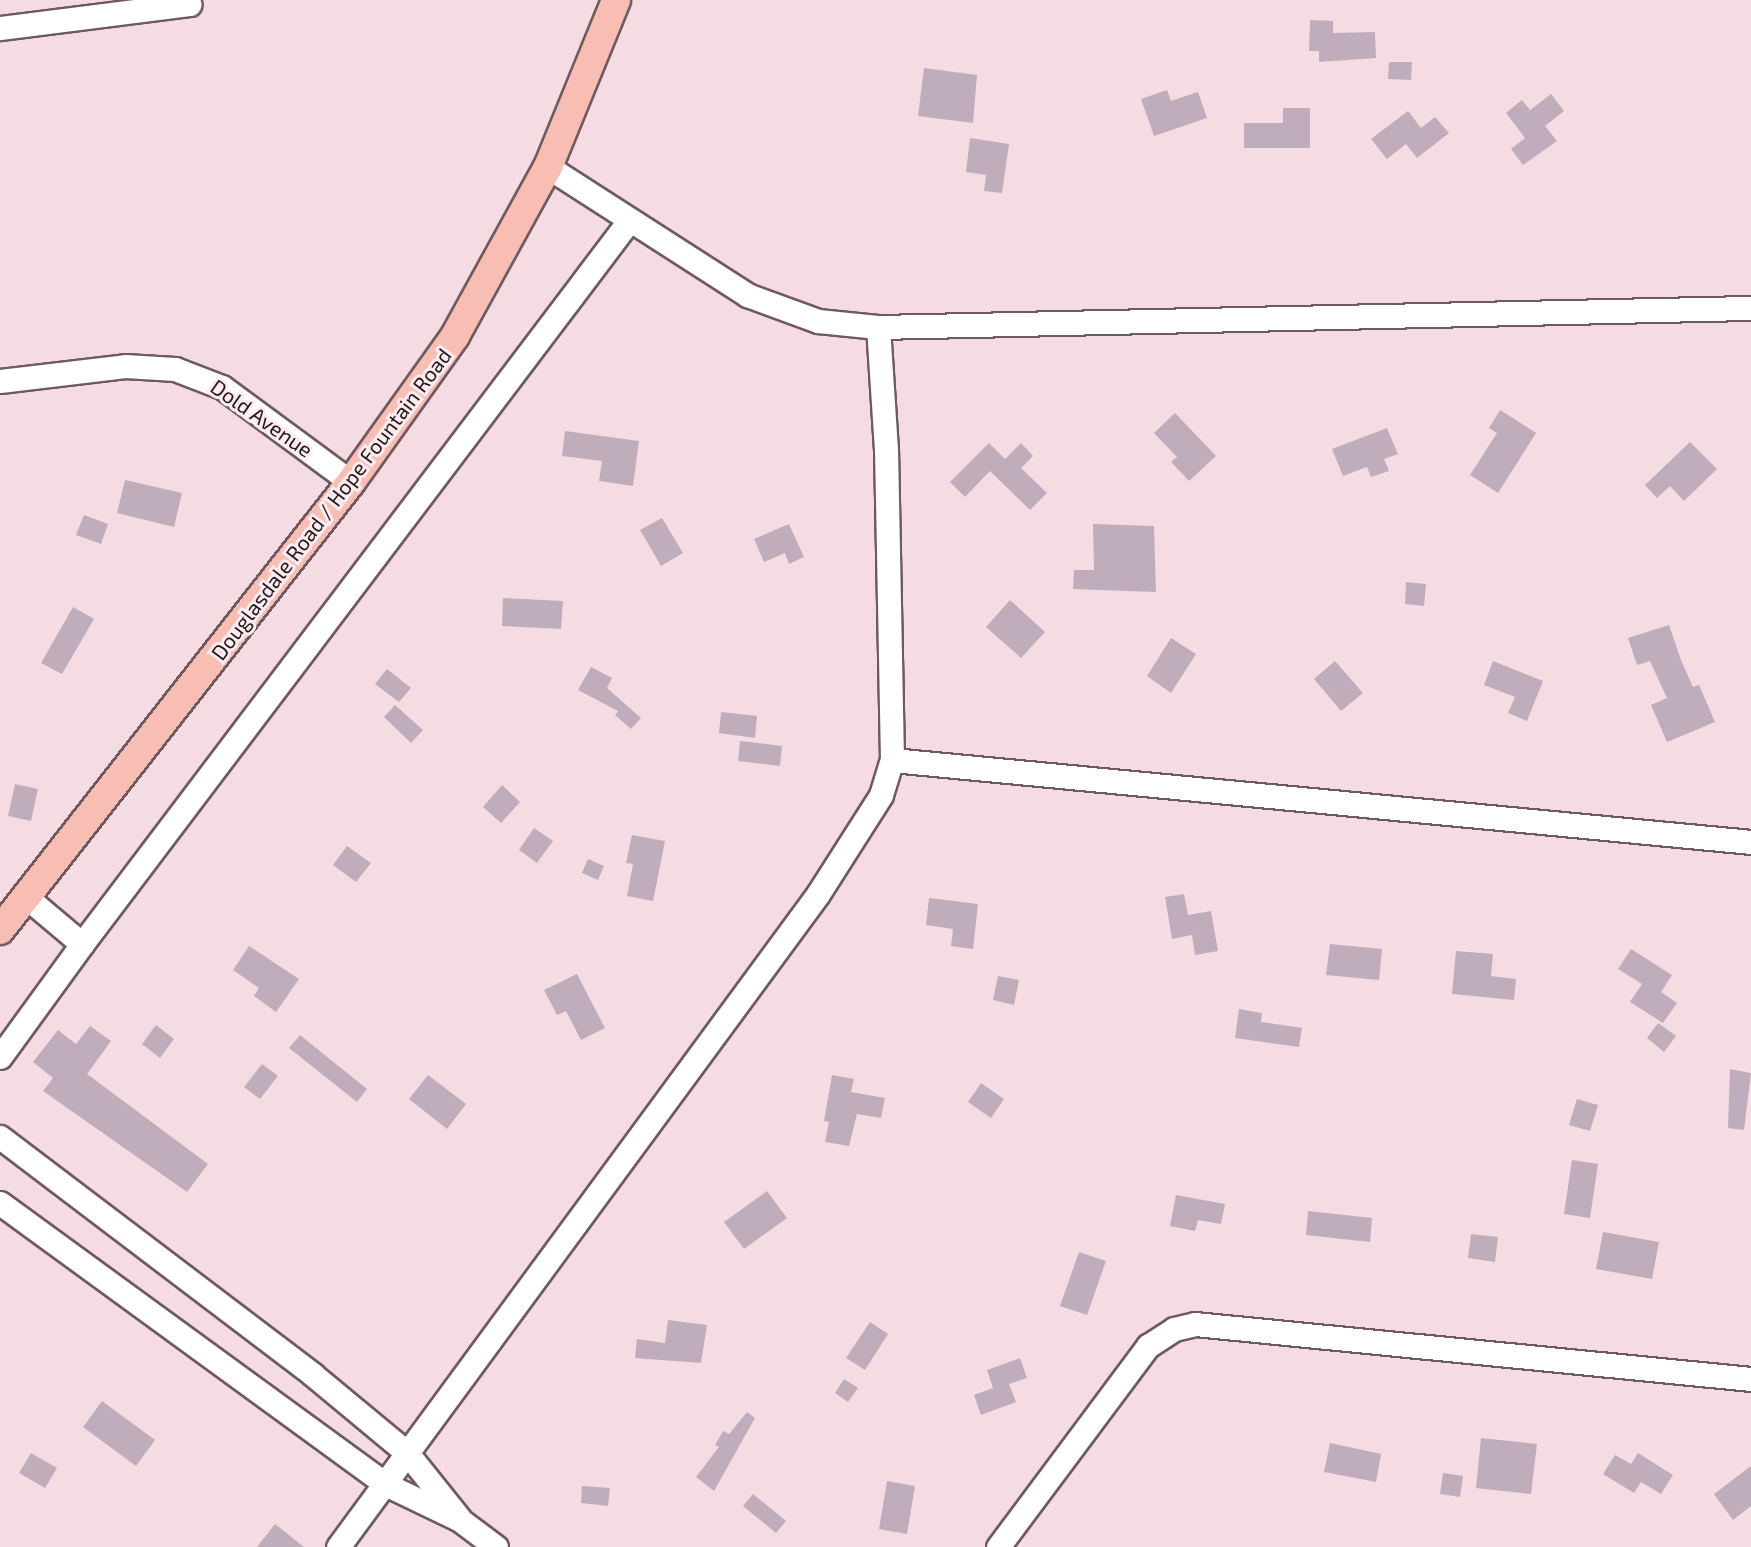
<!DOCTYPE html>
<html>
<head>
<meta charset="utf-8">
<style>
  body { margin:0 }
  #map { position:relative; width:1751px; height:1547px; overflow:hidden; background:#f5dce2; font-family:"Exo 2",sans-serif }
  div>[style] { position:absolute }
  [style*='--x'] { left:calc(var(--x)*1px); top:calc(var(--y)*1px); width:calc(var(--w)*1px); rotate:calc(var(--a)*1deg) }
  .building>* { inset:0; background:#bfadbc }
  .roads { filter:drop-shadow(2px 0 #6f5a60) drop-shadow(-2px 0 #6f5a60) drop-shadow(0 2px #6f5a60) drop-shadow(0 -2px #6f5a60) }
  .minor>* { height:23px; margin:-11.5px; padding:0 11.5px; transform-origin:11.5px; border-radius:11.5px; background:#fff }
  .major>* { height:28px; margin:-14px; padding:0 14px; transform-origin:14px; border-radius:14px; background:#f8beb3 }
  span { translate:-50% -50%; white-space:nowrap; text-align:center; line-height:1.15; -webkit-text-stroke:6px #fcecf0; paint-order:stroke }
  .street-label { font-size:21px; color:#231a1c }
</style>
</head>
<body>
<div id="map">
  <div class="building">
    <i style="clip-path:polygon(1310px 20px,1333px 21px,1333px 33px,1375px 32px,1376px 58px,1319px 62px,1319px 51px,1309px 51px)"></i>
    <i style="clip-path:polygon(1389px 62px,1412px 62px,1411px 80px,1388px 79px)"></i>
    <i style="clip-path:polygon(924px 68px,977px 75px,973px 123px,918px 116px)"></i>
    <i style="clip-path:polygon(1167px 90px,1171px 101px,1198px 92px,1207px 118px,1154px 136px,1141px 99px)"></i>
    <i style="clip-path:polygon(1551px 94px,1564px 111px,1545px 126px,1557px 141px,1523px 165px,1511px 149px,1525px 138px,1506px 113px,1522px 100px,1530px 110px)"></i>
    <i style="clip-path:polygon(1283px 108px,1310px 108px,1310px 148px,1244px 148px,1244px 123px,1283px 123px)"></i>
    <i style="clip-path:polygon(1408px 111px,1421px 128px,1435px 117px,1449px 133px,1417px 158px,1406px 144px,1387px 159px,1371px 139px)"></i>
    <i style="clip-path:polygon(970px 138px,1009px 144px,1002px 193px,984px 191px,986px 175px,966px 172px)"></i>
    <i style="clip-path:polygon(1500px 410px,1536px 433px,1498px 493px,1470px 475px,1497px 433px,1489px 428px)"></i>
    <i style="clip-path:polygon(1175px 413px,1216px 456px,1189px 481px,1171px 462px,1177px 457px,1154px 433px)"></i>
    <i style="clip-path:polygon(1387px 428px,1398px 454px,1384px 459px,1389px 471px,1371px 477px,1367px 467px,1343px 476px,1332px 449px)"></i>
    <i style="clip-path:polygon(565px 431px,639px 441px,633px 486px,599px 481px,602px 461px,562px 456px)"></i>
    <i style="clip-path:polygon(1690px 442px,1717px 469px,1684px 501px,1670px 486px,1657px 498px,1645px 485px)"></i>
    <i style="clip-path:polygon(989px 443px,1005px 459px,1021px 443px,1033px 456px,1021px 468px,1047px 493px,1030px 510px,990px 471px,965px 497px,950px 482px)"></i>
    <i style="clip-path:polygon(125px 480px,182px 493px,174px 527px,117px 513px)"></i>
    <i style="clip-path:polygon(84px 515px,108px 524px,101px 544px,76px 535px)"></i>
    <i style="clip-path:polygon(662px 518px,683px 553px,661px 566px,640px 530px)"></i>
    <i style="clip-path:polygon(789px 524px,804px 557px,789px 564px,785px 553px,764px 562px,754px 539px)"></i>
    <i style="clip-path:polygon(1093px 524px,1154px 526px,1156px 592px,1073px 589px,1074px 570px,1094px 570px)"></i>
    <i style="clip-path:polygon(1406px 582px,1426px 584px,1424px 606px,1405px 604px)"></i>
    <i style="clip-path:polygon(503px 598px,563px 601px,561px 629px,502px 626px)"></i>
    <i style="clip-path:polygon(1010px 600px,1045px 632px,1021px 658px,986px 627px)"></i>
    <i style="clip-path:polygon(73px 607px,94px 619px,62px 674px,41px 663px)"></i>
    <i style="clip-path:polygon(1669px 625px,1681px 660px,1693px 687px,1699px 685px,1715px 722px,1667px 742px,1651px 705px,1667px 698px,1650px 661px,1637px 665px,1628px 638px)"></i>
    <i style="clip-path:polygon(1171px 638px,1196px 654px,1171px 693px,1147px 676px)"></i>
    <i style="clip-path:polygon(1335px 661px,1363px 693px,1341px 711px,1314px 679px)"></i>
    <i style="clip-path:polygon(1493px 661px,1543px 681px,1527px 721px,1508px 713px,1515px 697px,1484px 685px)"></i>
    <i style="clip-path:polygon(591px 667px,612px 678px,607px 688px,641px 718px,631px 729px,615px 715px,618px 711px,578px 690px)"></i>
    <i style="clip-path:polygon(387px 669px,411px 688px,399px 702px,375px 684px)"></i>
    <i style="clip-path:polygon(395px 705px,423px 730px,411px 743px,384px 717px)"></i>
    <i style="clip-path:polygon(721px 712px,757px 716px,755px 738px,719px 733px)"></i>
    <i style="clip-path:polygon(740px 741px,782px 746px,780px 766px,738px 761px)"></i>
    <i style="clip-path:polygon(15px 784px,38px 789px,31px 821px,8px 816px)"></i>
    <i style="clip-path:polygon(502px 785px,520px 802px,501px 823px,483px 807px)"></i>
    <i style="clip-path:polygon(534px 828px,553px 841px,537px 863px,519px 850px)"></i>
    <i style="clip-path:polygon(632px 835px,665px 841px,653px 901px,627px 896px,633px 864px,626px 863px)"></i>
    <i style="clip-path:polygon(347px 846px,371px 863px,356px 882px,333px 865px)"></i>
    <i style="clip-path:polygon(588px 859px,604px 866px,598px 880px,582px 873px)"></i>
    <i style="clip-path:polygon(1184px 894px,1188px 915px,1211px 911px,1218px 951px,1195px 955px,1192px 935px,1172px 939px,1165px 897px)"></i>
    <i style="clip-path:polygon(929px 898px,978px 904px,973px 949px,951px 946px,953px 929px,926px 925px)"></i>
    <i style="clip-path:polygon(1330px 944px,1382px 949px,1379px 980px,1326px 975px)"></i>
    <i style="clip-path:polygon(249px 946px,299px 979px,276px 1012px,254px 996px,259px 988px,233px 970px)"></i>
    <i style="clip-path:polygon(1631px 949px,1672px 975px,1661px 992px,1677px 1003px,1663px 1023px,1630px 1002px,1642px 984px,1618px 969px)"></i>
    <i style="clip-path:polygon(1456px 951px,1493px 954px,1491px 976px,1516px 979px,1514px 1000px,1452px 994px)"></i>
    <i style="clip-path:polygon(577px 974px,605px 1028px,581px 1040px,566px 1011px,557px 1015px,544px 990px)"></i>
    <i style="clip-path:polygon(998px 976px,1019px 980px,1014px 1005px,993px 1000px)"></i>
    <i style="clip-path:polygon(1239px 1009px,1262px 1013px,1261px 1022px,1302px 1028px,1299px 1047px,1235px 1038px)"></i>
    <i style="clip-path:polygon(1658px 1023px,1676px 1036px,1664px 1052px,1647px 1038px)"></i>
    <i style="clip-path:polygon(156px 1025px,174px 1039px,160px 1058px,142px 1044px)"></i>
    <i style="clip-path:polygon(90px 1026px,111px 1041px,87px 1074px,208px 1164px,187px 1192px,43px 1091px,53px 1078px,33px 1062px,58px 1030px,76px 1044px)"></i>
    <i style="clip-path:polygon(300px 1035px,367px 1089px,357px 1102px,289px 1048px)"></i>
    <i style="clip-path:polygon(262px 1064px,278px 1076px,260px 1099px,244px 1087px)"></i>
    <i style="clip-path:polygon(1730px 1069px,1751px 1073px,1744px 1130px,1728px 1128px)"></i>
    <i style="clip-path:polygon(428px 1075px,466px 1104px,447px 1129px,409px 1099px)"></i>
    <i style="clip-path:polygon(832px 1075px,854px 1079px,851px 1092px,885px 1098px,881px 1118px,857px 1114px,849px 1146px,825px 1142px,829px 1122px,824px 1121px)"></i>
    <i style="clip-path:polygon(981px 1083px,1004px 1099px,991px 1118px,968px 1102px)"></i>
    <i style="clip-path:polygon(1577px 1099px,1598px 1105px,1590px 1131px,1569px 1125px)"></i>
    <i style="clip-path:polygon(1572px 1160px,1598px 1164px,1590px 1218px,1564px 1214px)"></i>
    <i style="clip-path:polygon(767px 1191px,787px 1218px,744px 1249px,724px 1222px)"></i>
    <i style="clip-path:polygon(1176px 1195px,1225px 1204px,1221px 1224px,1198px 1220px,1195px 1231px,1170px 1226px)"></i>
    <i style="clip-path:polygon(1308px 1211px,1372px 1218px,1370px 1242px,1306px 1235px)"></i>
    <i style="clip-path:polygon(1603px 1232px,1659px 1242px,1652px 1279px,1596px 1269px)"></i>
    <i style="clip-path:polygon(1471px 1234px,1498px 1237px,1495px 1262px,1468px 1258px)"></i>
    <i style="clip-path:polygon(1079px 1252px,1106px 1261px,1087px 1315px,1060px 1306px)"></i>
    <i style="clip-path:polygon(668px 1320px,707px 1325px,701px 1363px,635px 1358px,637px 1339px,665px 1343px)"></i>
    <i style="clip-path:polygon(870px 1322px,888px 1334px,865px 1370px,846px 1358px)"></i>
    <i style="clip-path:polygon(1020px 1358px,1027px 1378px,1009px 1384px,1016px 1402px,981px 1415px,974px 1395px,993px 1388px,987px 1370px)"></i>
    <i style="clip-path:polygon(844px 1379px,858px 1388px,848px 1402px,835px 1393px)"></i>
    <i style="clip-path:polygon(102px 1401px,155px 1440px,136px 1466px,83px 1427px)"></i>
    <i style="clip-path:polygon(747px 1412px,755px 1418px,714px 1491px,696px 1477px,719px 1447px,715px 1445px,723px 1431px,729px 1434px)"></i>
    <i style="clip-path:polygon(1481px 1438px,1537px 1444px,1531px 1494px,1476px 1488px)"></i>
    <i style="clip-path:polygon(1330px 1443px,1381px 1454px,1376px 1482px,1324px 1472px)"></i>
    <i style="clip-path:polygon(31px 1453px,57px 1468px,45px 1488px,19px 1473px)"></i>
    <i style="clip-path:polygon(1638px 1453px,1673px 1475px,1661px 1494px,1641px 1482px,1634px 1493px,1603px 1474px,1615px 1455px,1631px 1464px)"></i>
    <i style="clip-path:polygon(1751px 1466px,1751px 1506px,1733px 1520px,1714px 1494px)"></i>
    <i style="clip-path:polygon(1443px 1473px,1463px 1476px,1460px 1497px,1440px 1494px)"></i>
    <i style="clip-path:polygon(887px 1481px,915px 1486px,907px 1534px,879px 1529px)"></i>
    <i style="clip-path:polygon(582px 1486px,610px 1488px,608px 1506px,581px 1503px)"></i>
    <i style="clip-path:polygon(753px 1494px,786px 1521px,776px 1533px,743px 1506px)"></i>
    <i style="clip-path:polygon(275px 1524px,304px 1547px,257px 1547px)"></i>
  </div>
  <div class="roads">
    <div class="minor">
      <i style="--x:0;--y:28;--w:191;--a:-7.2"></i>
      <i style="--x:548;--y:167;--w:237;--a:32.7"></i>
      <i style="--x:747;--y:295;--w:76;--a:20.1"></i>
      <i style="--x:818;--y:321;--w:60;--a:5.7"></i>
      <i style="--x:878;--y:327;--w:873;--a:-1.25"></i>
      <i style="--x:0;--y:381;--w:126;--a:-6.8"></i>
      <i style="--x:125;--y:366;--w:50;--a:3.4"></i>
      <i style="--x:175;--y:369;--w:50;--a:21"></i>
      <i style="--x:222;--y:387;--w:160;--a:36.4"></i>
      <i style="--x:892;--y:760;--w:863;--a:5.45"></i>
      <i style="--x:82;--y:944;--w:905;--a:-52.9"></i>
      <i style="--x:0;--y:1057;--w:140;--a:-54"></i>
      <i style="--x:82;--y:944;--w:75;--a:-139.9"></i>
      <i style="--x:0;--y:1137;--w:392;--a:37.2"></i>
      <i style="--x:312;--y:1374;--w:124;--a:39.7"></i>
      <i style="--x:407;--y:1453;--w:83;--a:51.3"></i>
      <i style="--x:0;--y:1203;--w:477;--a:36.1"></i>
      <i style="--x:385;--y:1484;--w:83;--a:25.6"></i>
      <i style="--x:460;--y:1520;--w:45;--a:36.9"></i>
      <i style="--x:338;--y:1547;--w:810;--a:-53.68"></i>
      <i style="--x:818;--y:894;--w:117;--a:-57.5"></i>
      <i style="--x:881;--y:795;--w:37;--a:-73"></i>
      <i style="--x:892;--y:760;--w:310;--a:-91.1"></i>
      <i style="--x:886;--y:450;--w:123;--a:-93.7"></i>
      <i style="--x:998;--y:1547;--w:251;--a:-53.3"></i>
      <i style="--x:1148;--y:1346;--w:31;--a:-33"></i>
      <i style="--x:1174;--y:1329;--w:22;--a:-13"></i>
      <i style="--x:1195;--y:1324;--w:559;--a:5.65"></i>
    </div>
    <div class="major">
      <i style="--x:0;--y:930;--w:569;--a:-51.92"></i>
      <i style="--x:351;--y:482;--w:179;--a:-54.5"></i>
      <i style="--x:455;--y:336;--w:193;--a:-61.2"></i>
      <i style="--x:548;--y:167;--w:180;--a:-67.8"></i>
    </div>
  </div>
  <div class="street-label">
    <span style="left:262px;top:418px;rotate:35deg">Dold Avenue</span>
    <span style="left:331px;top:504px;rotate:-53deg">Douglasdale Road / Hope Fountain Road</span>
  </div>
</div>
</body>
</html>
